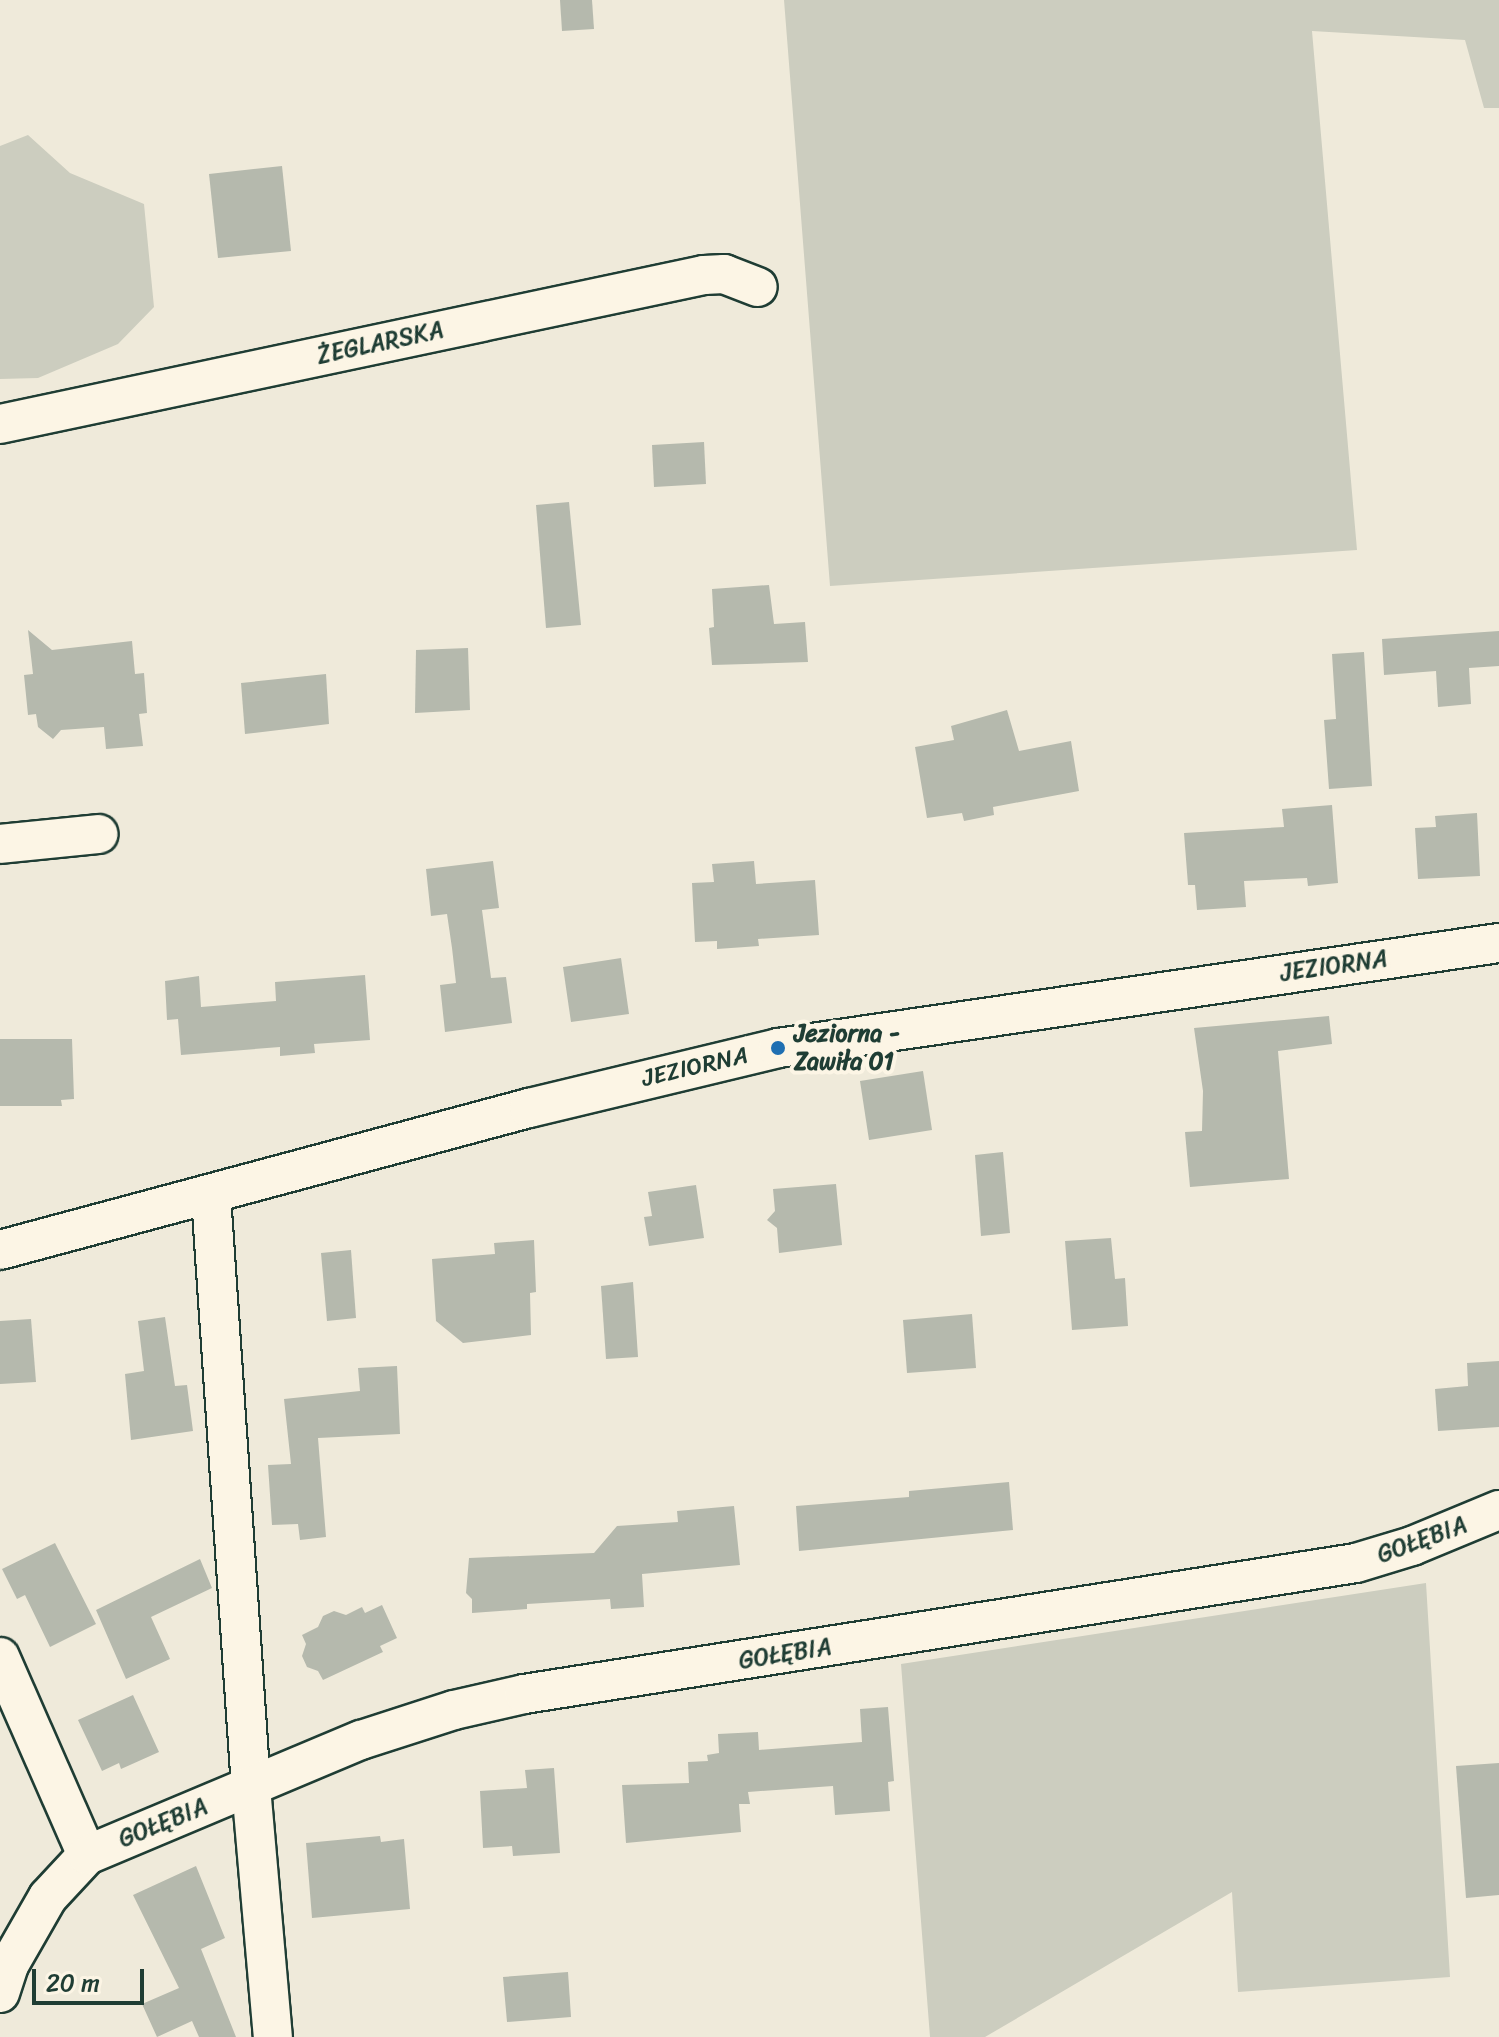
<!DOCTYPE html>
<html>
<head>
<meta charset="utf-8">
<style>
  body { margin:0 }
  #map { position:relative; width:1499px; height:2037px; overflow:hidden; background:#efeada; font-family:Sriracha,sans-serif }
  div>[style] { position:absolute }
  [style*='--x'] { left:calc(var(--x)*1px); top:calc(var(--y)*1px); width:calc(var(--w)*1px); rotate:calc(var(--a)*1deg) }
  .green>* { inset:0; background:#cccdbf }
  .building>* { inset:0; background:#b5b9ad }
  .roads { filter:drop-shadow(2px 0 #1f3d34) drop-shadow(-2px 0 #1f3d34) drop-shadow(0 2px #1f3d34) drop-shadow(0 -2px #1f3d34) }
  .minor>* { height:38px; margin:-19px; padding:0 19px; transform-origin:19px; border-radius:19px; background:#fcf5e5 }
  .dots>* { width:22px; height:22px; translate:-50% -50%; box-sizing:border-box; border:4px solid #fcf5e5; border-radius:50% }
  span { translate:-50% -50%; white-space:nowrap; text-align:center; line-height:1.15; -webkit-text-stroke:8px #fcf5e5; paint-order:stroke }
  .street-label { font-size:24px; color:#1f3d34 }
  .poi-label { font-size:24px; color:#1f3d34; font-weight:700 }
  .left { translate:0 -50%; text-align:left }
  .scale { position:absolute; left:32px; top:1969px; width:112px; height:36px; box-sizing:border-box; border:4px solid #1f3d34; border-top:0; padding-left:10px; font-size:24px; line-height:28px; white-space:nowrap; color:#1f3d34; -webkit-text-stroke:6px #fcf5e5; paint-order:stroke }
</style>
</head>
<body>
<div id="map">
  <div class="green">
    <i style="clip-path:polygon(784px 0,1499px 0,1499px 108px,1484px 108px,1465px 40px,1312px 31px,1357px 550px,830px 586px)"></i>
    <i style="clip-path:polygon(28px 135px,70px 173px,144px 204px,154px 307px,118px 344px,38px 378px,0 379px,0 146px)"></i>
    <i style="clip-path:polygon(1426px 1583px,1450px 1977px,1238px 1992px,1232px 1892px,985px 2037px,930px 2037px,901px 1664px)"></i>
  </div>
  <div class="building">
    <i style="clip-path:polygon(560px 0,592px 0,594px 29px,562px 31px)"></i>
    <i style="clip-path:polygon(282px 166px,291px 251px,218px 258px,209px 174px)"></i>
    <i style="clip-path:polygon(704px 442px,706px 484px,654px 487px,652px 445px)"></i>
    <i style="clip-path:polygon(569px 502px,581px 625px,546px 628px,536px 505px)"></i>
    <i style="clip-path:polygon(769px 585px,774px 624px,805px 622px,808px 662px,712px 665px,709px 628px,714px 627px,712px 589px)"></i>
    <i style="clip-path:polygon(28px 630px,52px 650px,132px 641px,135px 674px,144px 673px,147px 713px,139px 714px,143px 746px,106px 749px,104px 727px,61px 730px,53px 739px,38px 727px,36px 714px,28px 715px,24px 675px,33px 674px)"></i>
    <i style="clip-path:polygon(1499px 631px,1499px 666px,1469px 668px,1471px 704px,1438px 707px,1436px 671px,1384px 675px,1382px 639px)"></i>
    <i style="clip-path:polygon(468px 648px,470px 710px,415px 713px,416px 650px)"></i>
    <i style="clip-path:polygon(1364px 652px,1372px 786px,1329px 789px,1324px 720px,1336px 719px,1332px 654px)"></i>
    <i style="clip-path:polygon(326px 674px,329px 724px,245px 734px,241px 683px)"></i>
    <i style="clip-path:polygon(1007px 710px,1019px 751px,1071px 741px,1079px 791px,993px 807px,994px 815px,964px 821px,962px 813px,927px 818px,915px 747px,954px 740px,951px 726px)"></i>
    <i style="clip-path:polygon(1332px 805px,1338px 883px,1308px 886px,1307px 878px,1244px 881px,1246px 907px,1197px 910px,1195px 885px,1188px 885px,1184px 833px,1284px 827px,1282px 809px)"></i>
    <i style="clip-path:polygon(1477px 813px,1480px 876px,1418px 879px,1415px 828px,1436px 827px,1435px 816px)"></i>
    <i style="clip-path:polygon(493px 861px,499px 908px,482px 910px,491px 978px,506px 977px,512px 1023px,445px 1032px,440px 985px,456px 983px,452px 948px,447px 914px,431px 916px,426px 869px)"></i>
    <i style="clip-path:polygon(754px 861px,756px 884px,815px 880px,819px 935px,758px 939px,759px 946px,717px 949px,717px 941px,695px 942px,692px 883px,714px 882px,712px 864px)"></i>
    <i style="clip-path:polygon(621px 958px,629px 1014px,571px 1022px,563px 967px)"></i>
    <i style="clip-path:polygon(365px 975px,370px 1040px,314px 1044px,315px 1053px,280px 1056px,280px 1047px,181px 1055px,178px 1019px,167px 1020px,165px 981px,199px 976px,201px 1007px,276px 1001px,275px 982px)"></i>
    <i style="clip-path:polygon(1329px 1016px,1332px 1044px,1278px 1051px,1289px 1179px,1190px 1187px,1185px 1132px,1202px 1131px,1203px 1091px,1194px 1028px)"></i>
    <i style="clip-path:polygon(0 1039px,72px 1039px,74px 1099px,61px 1100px,62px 1106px,0 1106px)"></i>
    <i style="clip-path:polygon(923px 1071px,932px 1130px,869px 1140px,860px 1081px)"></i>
    <i style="clip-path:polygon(1003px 1152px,1010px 1233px,981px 1236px,975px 1155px)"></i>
    <i style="clip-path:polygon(836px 1184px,842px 1245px,779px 1253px,777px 1228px,767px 1220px,775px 1211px,773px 1189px)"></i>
    <i style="clip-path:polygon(696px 1185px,704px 1238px,649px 1246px,644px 1217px,652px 1216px,648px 1192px)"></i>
    <i style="clip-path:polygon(1111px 1238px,1115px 1279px,1125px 1278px,1128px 1326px,1072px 1330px,1065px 1241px)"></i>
    <i style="clip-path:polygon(534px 1240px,536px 1292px,530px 1293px,531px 1335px,463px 1343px,436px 1321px,432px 1259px,495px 1254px,494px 1243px)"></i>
    <i style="clip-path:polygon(351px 1250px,356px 1318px,327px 1321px,321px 1253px)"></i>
    <i style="clip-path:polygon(633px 1282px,638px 1357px,606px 1359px,601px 1286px)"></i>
    <i style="clip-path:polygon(972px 1314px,976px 1368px,907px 1373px,903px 1320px)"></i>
    <i style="clip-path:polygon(165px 1317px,175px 1386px,187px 1385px,193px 1431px,131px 1440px,125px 1374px,144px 1371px,138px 1321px)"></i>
    <i style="clip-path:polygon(31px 1319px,36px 1382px,0 1384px,0 1321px)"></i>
    <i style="clip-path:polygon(1499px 1361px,1499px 1427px,1438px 1431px,1435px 1389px,1468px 1386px,1467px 1363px)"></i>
    <i style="clip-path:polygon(397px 1366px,400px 1434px,318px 1438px,326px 1537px,300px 1540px,298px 1524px,272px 1525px,268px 1465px,291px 1464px,284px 1399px,360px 1391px,358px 1368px)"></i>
    <i style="clip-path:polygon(1009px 1482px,1013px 1530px,799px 1551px,796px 1506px,909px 1497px,909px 1491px)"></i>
    <i style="clip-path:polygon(734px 1506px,740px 1565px,642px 1574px,644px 1607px,611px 1609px,610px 1599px,527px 1604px,527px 1609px,472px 1613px,472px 1599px,466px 1593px,469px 1558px,594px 1553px,617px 1526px,678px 1522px,677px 1511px)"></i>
    <i style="clip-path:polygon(55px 1543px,96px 1624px,50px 1647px,25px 1595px,17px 1599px,2px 1569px)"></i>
    <i style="clip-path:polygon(200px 1559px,212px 1588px,151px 1617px,170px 1659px,126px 1679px,96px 1610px)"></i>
    <i style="clip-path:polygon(382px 1605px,397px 1638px,380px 1646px,383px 1652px,323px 1680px,318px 1671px,307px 1667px,302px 1656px,306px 1644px,302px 1635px,318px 1627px,323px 1616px,334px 1611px,346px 1615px,362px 1607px,365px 1613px)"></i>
    <i style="clip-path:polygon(133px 1695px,159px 1752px,121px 1769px,119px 1763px,102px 1771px,78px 1720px)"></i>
    <i style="clip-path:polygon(888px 1707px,894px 1781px,888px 1782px,890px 1811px,835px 1815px,833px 1786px,748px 1792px,750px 1804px,739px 1804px,741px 1832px,626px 1843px,622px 1785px,689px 1783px,688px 1762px,708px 1761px,707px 1755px,719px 1753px,718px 1734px,758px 1732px,759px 1750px,862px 1742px,860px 1709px)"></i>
    <i style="clip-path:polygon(1499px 1763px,1499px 1895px,1466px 1898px,1456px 1766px)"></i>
    <i style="clip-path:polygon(554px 1768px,560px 1853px,513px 1856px,512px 1846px,483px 1848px,480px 1791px,527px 1788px,525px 1770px)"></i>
    <i style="clip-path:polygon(380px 1836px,381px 1842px,404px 1839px,410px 1909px,312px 1918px,306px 1843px)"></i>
    <i style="clip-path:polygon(196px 1866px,225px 1938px,201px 1949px,236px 2037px,199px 2037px,192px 2021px,157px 2037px,142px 2004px,179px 1988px,133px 1895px)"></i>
    <i style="clip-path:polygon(568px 1972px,571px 2017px,507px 2022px,503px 1977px)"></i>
  </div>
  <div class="roads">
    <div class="minor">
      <i style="--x:0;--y:424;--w:720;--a:-11.95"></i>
      <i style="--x:704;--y:275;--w:20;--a:-3"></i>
      <i style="--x:724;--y:274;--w:36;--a:21"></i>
      <i style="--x:0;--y:844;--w:99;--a:-5.8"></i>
      <i style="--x:211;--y:1196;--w:592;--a:86.13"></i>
      <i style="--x:251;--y:1787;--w:251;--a:85"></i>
      <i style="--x:0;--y:1250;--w:548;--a:-15.03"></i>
      <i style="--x:529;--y:1108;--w:256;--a:-13.5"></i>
      <i style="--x:778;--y:1048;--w:729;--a:-8.29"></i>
      <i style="--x:0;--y:1657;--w:216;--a:66.3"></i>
      <i style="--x:0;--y:1993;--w:29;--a:-72"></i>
      <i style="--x:9;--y:1965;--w:78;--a:-60.2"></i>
      <i style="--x:48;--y:1897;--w:57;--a:-47.1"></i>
      <i style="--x:87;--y:1855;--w:297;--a:-22.8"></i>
      <i style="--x:361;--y:1740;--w:98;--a:-17.9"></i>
      <i style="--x:454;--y:1710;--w:72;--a:-12.9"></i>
      <i style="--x:524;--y:1694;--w:842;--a:-8.95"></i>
      <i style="--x:1356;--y:1563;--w:59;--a:-16.9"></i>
      <i style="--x:1412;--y:1546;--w:94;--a:-22.5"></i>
    </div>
  </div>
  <div class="dots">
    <i style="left:778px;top:1048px;background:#1f6fb2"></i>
  </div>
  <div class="street-label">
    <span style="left:380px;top:343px;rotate:-12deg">ŻEGLARSKA</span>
    <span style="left:1334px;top:966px;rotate:-8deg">JEZIORNA</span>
    <span style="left:695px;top:1067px;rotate:-13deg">JEZIORNA</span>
    <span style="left:1422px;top:1540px;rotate:-20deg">GOŁĘBIA</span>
    <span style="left:785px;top:1654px;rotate:-9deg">GOŁĘBIA</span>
    <span style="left:163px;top:1823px;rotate:-22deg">GOŁĘBIA</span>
  </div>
  <div class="poi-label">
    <span class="left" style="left:794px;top:1048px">Jeziorna -<br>Zawiła 01</span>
  </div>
  <div class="scale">20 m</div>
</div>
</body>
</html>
